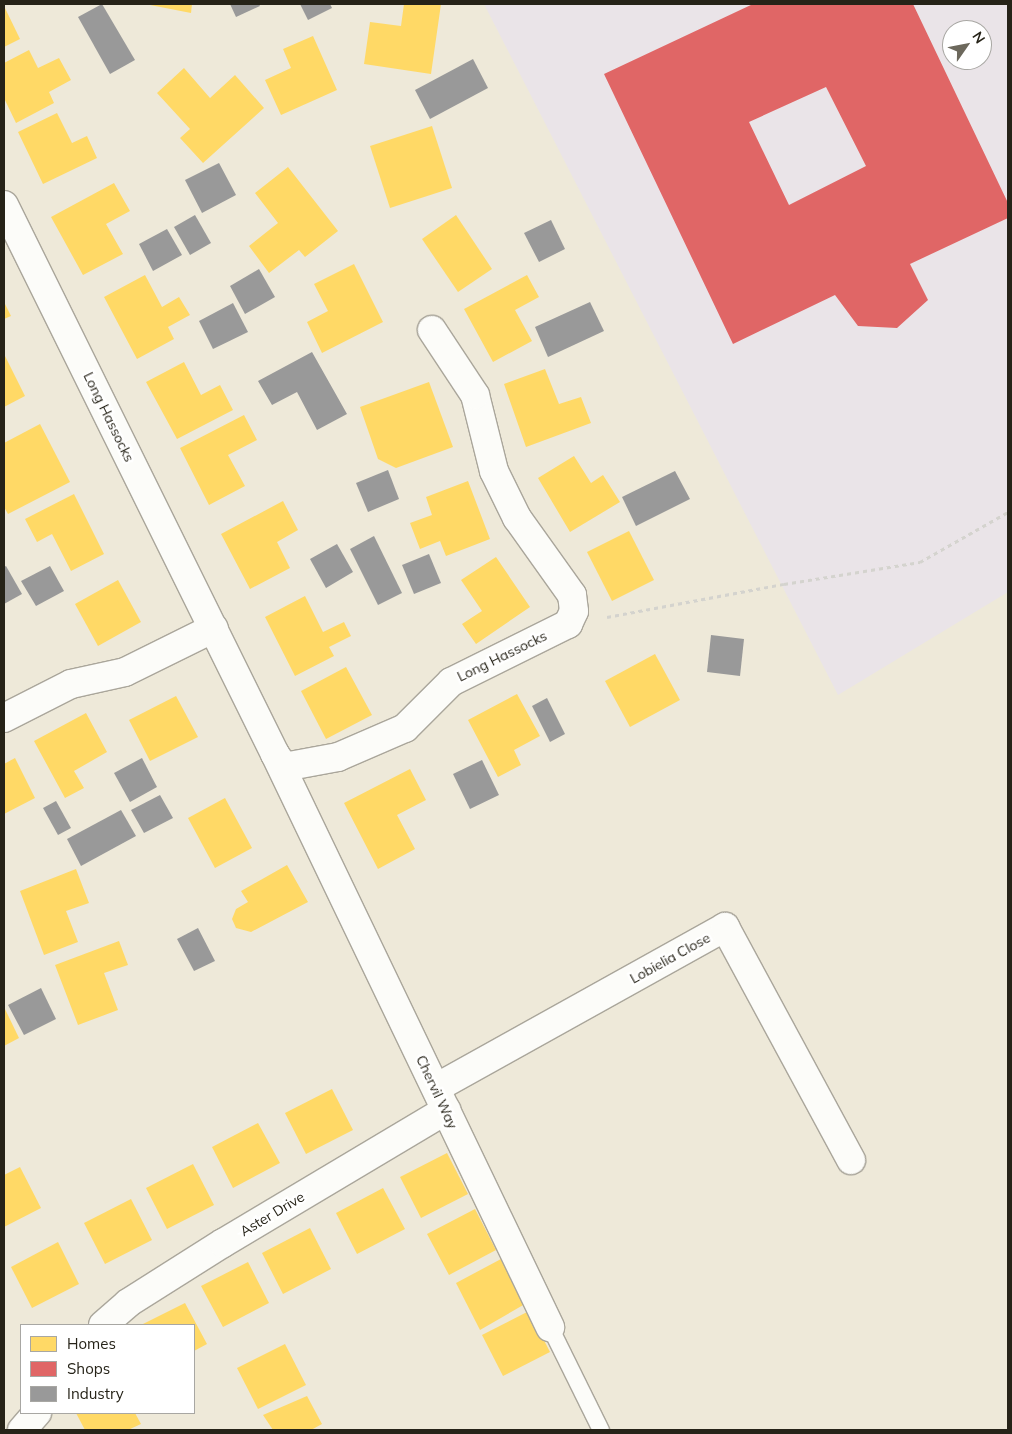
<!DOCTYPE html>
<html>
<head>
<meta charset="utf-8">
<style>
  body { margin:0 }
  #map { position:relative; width:1012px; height:1434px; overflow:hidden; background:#eee9d9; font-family:Mulish,sans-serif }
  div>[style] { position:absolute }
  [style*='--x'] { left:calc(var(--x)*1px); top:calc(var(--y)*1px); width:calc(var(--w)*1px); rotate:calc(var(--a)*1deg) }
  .industrial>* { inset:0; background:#eae4e8 }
  .homes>* { inset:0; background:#ffd966 }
  .shops>* { inset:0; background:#e06666 }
  .industry>* { inset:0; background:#999 }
  .path>* { height:3px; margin-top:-1.5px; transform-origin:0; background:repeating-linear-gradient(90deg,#d4d3ce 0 4px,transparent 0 8px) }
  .roads { filter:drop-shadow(1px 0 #aaa69b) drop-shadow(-1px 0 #aaa69b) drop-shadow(0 1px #aaa69b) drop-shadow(0 -1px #aaa69b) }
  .lane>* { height:16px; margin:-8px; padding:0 8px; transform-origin:8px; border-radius:8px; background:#fcfcf9 }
  .street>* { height:28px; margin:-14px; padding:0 14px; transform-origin:14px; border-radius:14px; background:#fcfcf9 }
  span { translate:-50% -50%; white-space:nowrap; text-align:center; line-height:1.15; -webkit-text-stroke:5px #fff; paint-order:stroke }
  .street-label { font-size:14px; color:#262318 }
  .frame { position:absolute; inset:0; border:5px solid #262318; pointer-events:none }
  .legend { position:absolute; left:20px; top:1324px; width:175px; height:90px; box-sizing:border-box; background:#fff; border:1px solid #a8a7a3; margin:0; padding:6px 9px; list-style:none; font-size:15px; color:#262318 }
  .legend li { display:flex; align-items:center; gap:10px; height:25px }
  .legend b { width:25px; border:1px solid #a8a7a3 }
  .north { position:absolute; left:942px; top:20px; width:50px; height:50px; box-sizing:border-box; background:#fff; border:1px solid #a8a7a3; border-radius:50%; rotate:57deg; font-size:14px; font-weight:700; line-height:20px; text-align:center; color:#262318 }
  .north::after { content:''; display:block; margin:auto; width:18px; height:22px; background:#6c685c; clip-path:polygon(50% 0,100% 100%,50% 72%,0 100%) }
</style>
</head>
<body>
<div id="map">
  <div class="industrial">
    <i style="clip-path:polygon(evenodd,484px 4px,1008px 4px,1008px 592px,838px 695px,484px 4px,952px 30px,982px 30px,982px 60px,952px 60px,952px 30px)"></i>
  </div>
  <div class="homes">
    <i style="clip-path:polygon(145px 4px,192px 4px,191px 13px)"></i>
    <i style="clip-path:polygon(404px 4px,441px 4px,431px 74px,364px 64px,370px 22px,401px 26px)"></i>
    <i style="clip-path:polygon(4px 6px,20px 39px,4px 47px)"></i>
    <i style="clip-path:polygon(313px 36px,337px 90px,281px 115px,265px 80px,291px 68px,283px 49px)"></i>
    <i style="clip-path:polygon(29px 50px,38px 68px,59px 58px,71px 80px,49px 92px,54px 103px,16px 123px,4px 98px,4px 63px)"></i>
    <i style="clip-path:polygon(184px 68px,210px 98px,235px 75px,264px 108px,203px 163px,180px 138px,190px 129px,157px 93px)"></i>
    <i style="clip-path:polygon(57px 113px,72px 143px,87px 136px,97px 158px,43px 184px,18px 132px)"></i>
    <i style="clip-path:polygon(432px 126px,452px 188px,390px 208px,370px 146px)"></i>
    <i style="clip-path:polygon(288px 167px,338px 231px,305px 257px,299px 250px,269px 273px,249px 246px,278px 223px,255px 193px)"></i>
    <i style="clip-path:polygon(114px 183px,130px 211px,106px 224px,123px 254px,83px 275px,51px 217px)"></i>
    <i style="clip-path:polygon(456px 215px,492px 269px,458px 292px,422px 239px)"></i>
    <i style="clip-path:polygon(354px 264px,383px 322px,322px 353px,307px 322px,328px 311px,314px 284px)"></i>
    <i style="clip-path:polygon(145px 275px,162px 307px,179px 297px,190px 315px,168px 327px,174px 339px,137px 359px,104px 297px)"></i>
    <i style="clip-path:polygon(527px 275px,539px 297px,515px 310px,532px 341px,493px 362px,464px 309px)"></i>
    <i style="clip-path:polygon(4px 302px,11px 316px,4px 319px)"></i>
    <i style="clip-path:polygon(4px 354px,25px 396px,4px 407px)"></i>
    <i style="clip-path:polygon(184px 362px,201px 395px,220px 385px,233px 410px,177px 439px,146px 382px)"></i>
    <i style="clip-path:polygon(545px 369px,559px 404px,581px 397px,591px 423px,526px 447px,504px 384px)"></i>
    <i style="clip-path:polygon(429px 382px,453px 447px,396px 468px,378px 459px,360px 407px)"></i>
    <i style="clip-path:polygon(244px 415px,257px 440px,228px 455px,245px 486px,209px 505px,180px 448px)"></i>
    <i style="clip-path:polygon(40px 424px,70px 482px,8px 514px,4px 507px,4px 443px)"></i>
    <i style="clip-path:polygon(574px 456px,591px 483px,603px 475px,620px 502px,570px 532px,538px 478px)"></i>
    <i style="clip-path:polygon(468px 481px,490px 539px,446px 556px,440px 541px,420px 549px,410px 523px,432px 515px,426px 497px)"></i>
    <i style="clip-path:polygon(74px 494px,104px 554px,71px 571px,52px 534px,37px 542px,25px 519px)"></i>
    <i style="clip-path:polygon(283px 501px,298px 530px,277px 542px,290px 568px,250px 589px,221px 534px)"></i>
    <i style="clip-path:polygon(629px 531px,654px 580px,612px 601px,587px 552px)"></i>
    <i style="clip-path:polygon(496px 557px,530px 607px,476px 644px,462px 624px,482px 611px,461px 580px)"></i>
    <i style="clip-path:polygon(118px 580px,141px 622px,98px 646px,75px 604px)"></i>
    <i style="clip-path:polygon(305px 596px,323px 632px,344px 622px,351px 636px,329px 647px,334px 656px,295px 676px,265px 617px)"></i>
    <i style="clip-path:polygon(655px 654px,680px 700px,630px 727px,605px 681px)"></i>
    <i style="clip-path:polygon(346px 667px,372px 715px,326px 739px,301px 691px)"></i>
    <i style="clip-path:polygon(517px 694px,540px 736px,514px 750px,521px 765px,498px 777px,468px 720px)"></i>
    <i style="clip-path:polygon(176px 696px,198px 737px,150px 761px,129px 720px)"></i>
    <i style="clip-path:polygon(86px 713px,107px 752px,74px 771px,84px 788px,65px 798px,34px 741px)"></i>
    <i style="clip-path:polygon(15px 758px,35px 798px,4px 814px,4px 764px)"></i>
    <i style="clip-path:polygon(410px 769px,426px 800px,397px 815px,415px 849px,378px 869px,344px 803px)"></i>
    <i style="clip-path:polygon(225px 798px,252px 848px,215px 868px,188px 818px)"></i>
    <i style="clip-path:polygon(287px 865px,308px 902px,251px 932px,236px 928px,232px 919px,236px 909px,248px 902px,241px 891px)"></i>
    <i style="clip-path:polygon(76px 869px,89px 903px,66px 911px,78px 942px,44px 955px,20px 891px)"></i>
    <i style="clip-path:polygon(119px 941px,128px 965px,104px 973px,118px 1010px,78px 1025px,55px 965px)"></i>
    <i style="clip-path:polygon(4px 1007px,19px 1038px,4px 1046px)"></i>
    <i style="clip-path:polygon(332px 1089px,353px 1130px,306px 1154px,285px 1113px)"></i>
    <i style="clip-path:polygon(258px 1123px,280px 1163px,233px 1188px,212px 1147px)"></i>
    <i style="clip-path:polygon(447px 1153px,468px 1194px,421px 1218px,400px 1177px)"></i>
    <i style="clip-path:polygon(193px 1164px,214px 1205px,167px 1229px,146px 1188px)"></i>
    <i style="clip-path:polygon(20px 1167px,41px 1208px,4px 1227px,4px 1175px)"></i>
    <i style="clip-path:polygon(383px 1188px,405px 1229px,357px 1254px,336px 1213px)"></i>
    <i style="clip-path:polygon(131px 1199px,152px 1240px,105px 1264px,84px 1223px)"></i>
    <i style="clip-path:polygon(475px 1209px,496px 1250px,449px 1275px,427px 1234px)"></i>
    <i style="clip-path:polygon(310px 1228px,331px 1269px,283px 1294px,262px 1253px)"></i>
    <i style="clip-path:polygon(58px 1242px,79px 1284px,32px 1308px,11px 1267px)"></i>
    <i style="clip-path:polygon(501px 1259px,525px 1304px,480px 1330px,456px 1283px)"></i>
    <i style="clip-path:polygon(248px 1262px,269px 1303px,223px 1327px,201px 1286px)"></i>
    <i style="clip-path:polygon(185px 1303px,207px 1344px,194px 1351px,194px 1325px,141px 1325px)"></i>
    <i style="clip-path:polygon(529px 1311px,550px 1352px,503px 1376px,482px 1335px)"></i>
    <i style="clip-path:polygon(285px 1344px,306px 1385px,258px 1409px,237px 1368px)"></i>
    <i style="clip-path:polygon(307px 1396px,322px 1424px,311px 1430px,273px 1430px,263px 1415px)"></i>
    <i style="clip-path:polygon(76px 1413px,135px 1413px,141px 1424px,128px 1430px,85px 1430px)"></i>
  </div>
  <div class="shops">
    <i style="clip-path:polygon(evenodd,753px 4px,913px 4px,1008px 203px,1008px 218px,910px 264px,928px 300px,897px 328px,858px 326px,835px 295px,733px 344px,604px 74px,753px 4px,826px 87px,866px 166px,789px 205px,749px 122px,826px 87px)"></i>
  </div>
  <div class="industry">
    <i style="clip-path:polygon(102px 4px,135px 60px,110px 74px,78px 17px)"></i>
    <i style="clip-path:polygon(230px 4px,259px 4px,260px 6px,236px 17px)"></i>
    <i style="clip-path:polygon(300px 4px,330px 4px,332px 8px,308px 20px)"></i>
    <i style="clip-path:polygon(473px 59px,488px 88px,430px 119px,415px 90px)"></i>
    <i style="clip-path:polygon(219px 163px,236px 195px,202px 213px,185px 180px)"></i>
    <i style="clip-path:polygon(195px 215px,211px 243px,190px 255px,174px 227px)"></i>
    <i style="clip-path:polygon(551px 220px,565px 249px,539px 262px,524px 233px)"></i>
    <i style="clip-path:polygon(167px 229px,182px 255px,153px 271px,139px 244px)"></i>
    <i style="clip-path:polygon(259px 269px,275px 297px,245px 314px,230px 286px)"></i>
    <i style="clip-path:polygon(590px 302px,604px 331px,548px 357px,535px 327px)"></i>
    <i style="clip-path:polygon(233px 303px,248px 332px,213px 349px,199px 321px)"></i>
    <i style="clip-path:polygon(312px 352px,347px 414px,317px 430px,297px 392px,272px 405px,258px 381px)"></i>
    <i style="clip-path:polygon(388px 470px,399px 499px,368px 512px,356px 483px)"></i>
    <i style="clip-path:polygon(675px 471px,690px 499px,636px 526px,622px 497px)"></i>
    <i style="clip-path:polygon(374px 536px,402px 593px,378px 605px,350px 549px)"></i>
    <i style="clip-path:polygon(337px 544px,353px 572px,326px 588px,310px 559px)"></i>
    <i style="clip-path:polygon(429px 554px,441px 583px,414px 594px,402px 565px)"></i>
    <i style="clip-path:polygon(6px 566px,22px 594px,4px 604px,4px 567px)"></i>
    <i style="clip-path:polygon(50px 566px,64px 591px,36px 606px,21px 581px)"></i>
    <i style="clip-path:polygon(711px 635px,744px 639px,740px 676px,707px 672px)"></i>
    <i style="clip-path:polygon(547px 698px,565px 734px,550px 742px,532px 706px)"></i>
    <i style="clip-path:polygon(142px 758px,157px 787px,130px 802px,114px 773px)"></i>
    <i style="clip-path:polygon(482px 760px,499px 795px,470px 809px,453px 774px)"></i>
    <i style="clip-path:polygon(160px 795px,173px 818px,144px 833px,131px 810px)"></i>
    <i style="clip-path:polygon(56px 801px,71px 828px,58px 835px,43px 808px)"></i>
    <i style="clip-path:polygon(121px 810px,136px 836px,81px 866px,67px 839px)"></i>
    <i style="clip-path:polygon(198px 928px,215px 961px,194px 971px,177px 939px)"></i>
    <i style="clip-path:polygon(41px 988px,56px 1019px,24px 1035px,8px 1005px)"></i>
  </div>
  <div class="path">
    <i style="--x:607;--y:617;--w:180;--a:-10.6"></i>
    <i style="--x:784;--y:584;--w:138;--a:-9.2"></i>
    <i style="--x:920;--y:562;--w:101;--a:-29.6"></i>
  </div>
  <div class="roads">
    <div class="lane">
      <i style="--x:550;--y:1327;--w:115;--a:63.7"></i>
    </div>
    <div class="street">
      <i style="--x:4;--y:205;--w:612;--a:63.73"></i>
      <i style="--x:275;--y:754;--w:16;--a:55"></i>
      <i style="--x:284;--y:767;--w:55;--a:-10.5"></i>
      <i style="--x:338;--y:757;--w:73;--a:-23.4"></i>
      <i style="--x:405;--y:728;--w:65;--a:-45"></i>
      <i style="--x:451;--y:682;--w:131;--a:-26.4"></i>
      <i style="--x:568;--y:624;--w:14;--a:-65"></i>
      <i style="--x:574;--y:611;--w:16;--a:-97"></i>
      <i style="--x:572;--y:595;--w:95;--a:-125.5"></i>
      <i style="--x:517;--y:518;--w:52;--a:-116.1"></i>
      <i style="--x:494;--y:471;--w:78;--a:-104"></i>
      <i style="--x:475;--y:395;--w:78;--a:-123.5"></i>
      <i style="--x:4;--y:718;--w:75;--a:-26.9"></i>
      <i style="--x:71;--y:684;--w:55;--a:-12.5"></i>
      <i style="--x:125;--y:672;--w:99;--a:-26.3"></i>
      <i style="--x:275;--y:754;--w:636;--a:64.36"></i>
      <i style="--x:436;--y:1088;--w:331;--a:-29.1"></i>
      <i style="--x:725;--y:927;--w:265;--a:61.6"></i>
      <i style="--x:103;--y:1325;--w:33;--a:-41"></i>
      <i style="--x:128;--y:1303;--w:112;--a:-32.3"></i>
      <i style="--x:223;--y:1243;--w:260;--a:-30.8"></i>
      <i style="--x:22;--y:1430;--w:23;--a:-49"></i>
    </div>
  </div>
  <div class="street-label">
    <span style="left:109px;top:417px;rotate:64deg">Long Hassocks</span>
    <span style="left:502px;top:656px;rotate:-26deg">Long Hassocks</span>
    <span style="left:670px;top:958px;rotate:-29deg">Lobielia Close</span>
    <span style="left:437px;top:1092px;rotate:65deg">Chervil Way</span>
    <span style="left:272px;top:1214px;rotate:-31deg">Aster Drive</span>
  </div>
  <div class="frame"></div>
  <ul class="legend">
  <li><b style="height:14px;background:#ffd966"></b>Homes</li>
  <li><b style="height:14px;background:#e06666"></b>Shops</li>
  <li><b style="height:14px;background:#999"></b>Industry</li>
  </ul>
  <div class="north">N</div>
</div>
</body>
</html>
